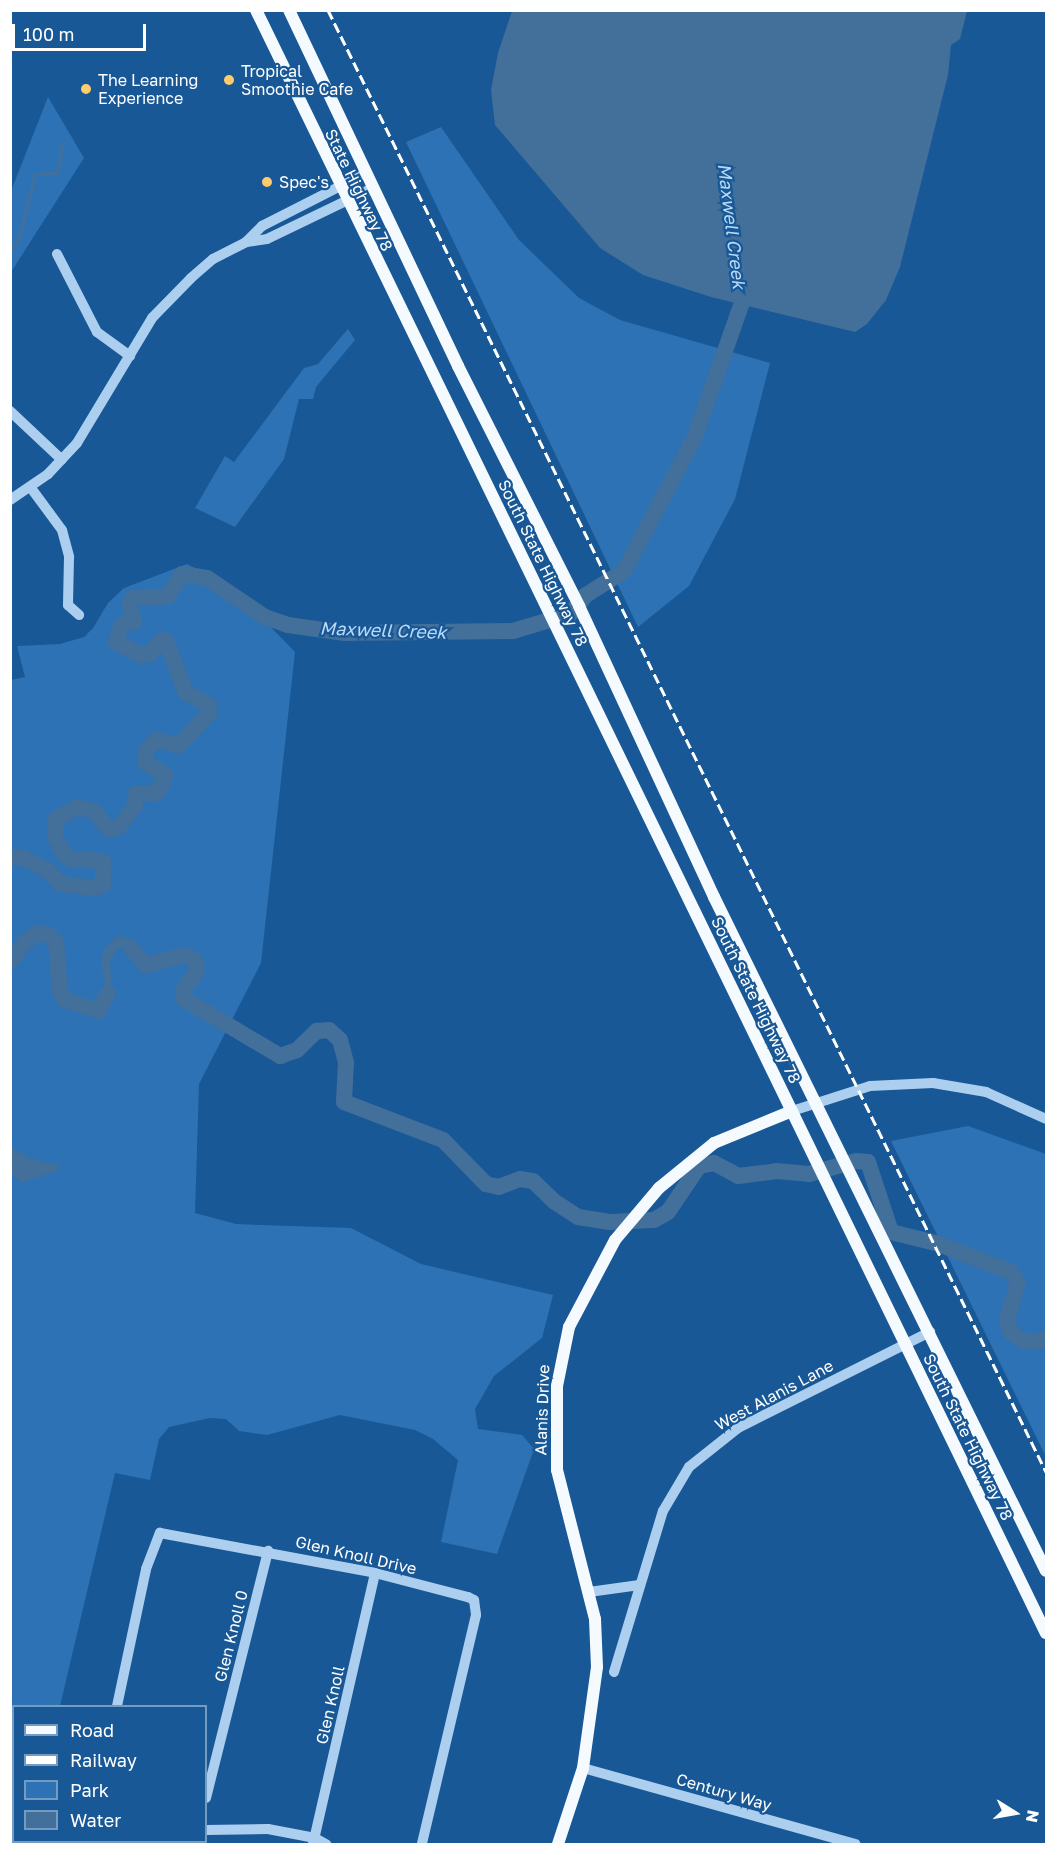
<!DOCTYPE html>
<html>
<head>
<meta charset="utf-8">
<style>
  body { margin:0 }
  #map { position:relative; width:1057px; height:1855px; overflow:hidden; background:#195896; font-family:"Golos Text",sans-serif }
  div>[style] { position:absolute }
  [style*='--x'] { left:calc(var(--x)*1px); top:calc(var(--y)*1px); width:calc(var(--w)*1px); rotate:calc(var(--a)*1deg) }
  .green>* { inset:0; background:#2d72b4 }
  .water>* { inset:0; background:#436f9b }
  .stream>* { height:3px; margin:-1.5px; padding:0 1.5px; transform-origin:1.5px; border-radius:1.5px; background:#436f9b }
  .river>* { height:16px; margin:-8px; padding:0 8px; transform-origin:8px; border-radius:8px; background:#436f9b }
  .minor>* { height:10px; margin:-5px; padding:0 5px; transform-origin:5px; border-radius:5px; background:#accff0 }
  .major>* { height:12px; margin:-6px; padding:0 6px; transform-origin:6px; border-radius:6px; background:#f5faff }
  .rail>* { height:3px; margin-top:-1.5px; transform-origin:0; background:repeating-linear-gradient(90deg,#fff 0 10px,transparent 0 14.5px) }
  .dots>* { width:16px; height:16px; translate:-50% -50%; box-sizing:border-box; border:3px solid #195896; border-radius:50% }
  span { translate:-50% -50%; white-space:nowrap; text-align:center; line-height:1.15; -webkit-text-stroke:4.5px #195896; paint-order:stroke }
  .poi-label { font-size:16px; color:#fff }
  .left { translate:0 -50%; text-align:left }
  .street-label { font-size:16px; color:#fff }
  .water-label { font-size:18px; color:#b8d9f7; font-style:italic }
  .frame { position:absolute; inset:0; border:12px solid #fff; pointer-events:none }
  .legend { position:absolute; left:12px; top:1705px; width:195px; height:138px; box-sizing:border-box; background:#195896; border:2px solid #759bc0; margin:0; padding:8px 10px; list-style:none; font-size:18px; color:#fff }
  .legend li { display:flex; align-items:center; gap:12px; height:30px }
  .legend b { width:30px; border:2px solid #759bc0 }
  .north { position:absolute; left:985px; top:1783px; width:60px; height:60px; -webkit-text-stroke:4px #195896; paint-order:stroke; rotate:101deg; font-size:16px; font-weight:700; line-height:24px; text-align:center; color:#fff }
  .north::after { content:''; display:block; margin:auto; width:21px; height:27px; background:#fff; clip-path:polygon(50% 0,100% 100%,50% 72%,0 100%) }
  .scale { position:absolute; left:12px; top:24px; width:134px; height:27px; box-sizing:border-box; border:3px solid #fff; border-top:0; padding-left:8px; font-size:18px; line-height:21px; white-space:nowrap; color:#fff; -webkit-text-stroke:4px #195896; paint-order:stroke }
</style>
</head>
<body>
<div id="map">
  <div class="green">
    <i style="clip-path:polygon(48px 97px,84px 158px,11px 272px,11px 191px)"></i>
    <i style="clip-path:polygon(441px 127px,519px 240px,579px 298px,620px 320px,770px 363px,735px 499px,689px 586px,638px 627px,406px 142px)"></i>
    <i style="clip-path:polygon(348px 329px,355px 340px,316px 387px,313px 399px,299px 399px,284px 459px,235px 527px,195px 508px,225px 456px,234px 462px,304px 368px,318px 364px)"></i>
    <i style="clip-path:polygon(187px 564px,232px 587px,295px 652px,261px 963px,199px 1084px,195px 1213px,236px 1224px,351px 1228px,421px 1264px,553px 1295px,542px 1338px,494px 1376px,475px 1409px,478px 1429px,522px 1435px,534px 1449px,497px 1554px,441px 1542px,458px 1460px,433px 1439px,415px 1430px,340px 1415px,267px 1435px,239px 1431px,226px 1419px,210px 1418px,169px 1427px,159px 1439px,150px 1480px,115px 1473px,60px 1706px,14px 1706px,14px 1842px,63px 1844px,11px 1844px,11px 680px,25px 677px,17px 646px,60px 644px,84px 637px,93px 628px,108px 603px,124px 588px)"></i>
    <i style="clip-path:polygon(968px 1126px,1046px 1154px,1046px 1457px,891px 1141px)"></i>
  </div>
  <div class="water">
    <i style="clip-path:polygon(512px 11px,967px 11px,960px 39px,951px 45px,948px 75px,900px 267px,886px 300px,867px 324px,855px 332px,711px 297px,643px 275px,600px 248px,495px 125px,491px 90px,498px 53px)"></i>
    <i style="clip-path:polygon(117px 936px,128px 938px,149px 959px,143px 973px,125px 948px,117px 949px,110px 963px,112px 991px,105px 1016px,98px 1011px,105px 987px,101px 961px,104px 949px)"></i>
    <i style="clip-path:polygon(10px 1146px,30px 1159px,59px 1165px,59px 1170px,22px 1183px,11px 1173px)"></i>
  </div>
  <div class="stream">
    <i style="--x:10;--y:250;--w:15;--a:-53"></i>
    <i style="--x:19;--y:238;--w:66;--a:-76"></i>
    <i style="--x:35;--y:174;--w:22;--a:-3"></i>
    <i style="--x:57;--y:173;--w:32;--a:-79"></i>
  </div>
  <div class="river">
    <i style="--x:10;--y:858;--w:14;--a:0"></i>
    <i style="--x:24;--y:858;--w:26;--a:28"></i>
    <i style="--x:47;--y:870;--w:20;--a:45"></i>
    <i style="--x:61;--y:884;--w:34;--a:7"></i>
    <i style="--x:95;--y:888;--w:9;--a:-21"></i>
    <i style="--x:103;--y:885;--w:24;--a:-90"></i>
    <i style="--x:103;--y:861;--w:32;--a:-176"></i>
    <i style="--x:71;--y:859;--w:9;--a:-144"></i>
    <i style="--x:64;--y:854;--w:18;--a:-119"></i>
    <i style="--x:55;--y:838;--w:19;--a:-87"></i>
    <i style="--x:56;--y:819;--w:23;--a:-29"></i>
    <i style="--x:76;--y:808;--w:11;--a:5"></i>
    <i style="--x:87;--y:809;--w:9;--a:21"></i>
    <i style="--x:95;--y:812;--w:23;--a:52"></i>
    <i style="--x:109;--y:830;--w:10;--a:-17"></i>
    <i style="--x:119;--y:827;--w:26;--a:-53"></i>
    <i style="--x:135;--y:806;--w:12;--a:-85"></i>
    <i style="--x:136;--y:794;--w:20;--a:0"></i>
    <i style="--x:156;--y:794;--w:13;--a:-58"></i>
    <i style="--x:163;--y:783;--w:8;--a:-76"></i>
    <i style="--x:165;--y:775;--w:24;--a:-147"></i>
    <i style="--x:145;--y:762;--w:10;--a:-84"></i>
    <i style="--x:146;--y:752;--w:15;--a:-53"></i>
    <i style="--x:155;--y:740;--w:25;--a:12"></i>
    <i style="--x:179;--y:745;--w:44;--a:-46.8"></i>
    <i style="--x:209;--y:713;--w:8;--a:-90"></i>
    <i style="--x:209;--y:705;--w:26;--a:-152"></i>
    <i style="--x:186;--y:693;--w:56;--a:-111"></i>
    <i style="--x:166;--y:641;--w:5;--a:-169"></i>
    <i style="--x:161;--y:640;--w:18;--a:128"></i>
    <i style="--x:150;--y:654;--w:9;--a:174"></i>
    <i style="--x:141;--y:655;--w:28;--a:-153"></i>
    <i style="--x:116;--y:642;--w:18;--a:-71"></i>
    <i style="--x:122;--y:625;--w:12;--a:-14"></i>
    <i style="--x:134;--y:622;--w:18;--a:-103"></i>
    <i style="--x:130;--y:604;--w:7;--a:-63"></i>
    <i style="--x:133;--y:598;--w:35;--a:-3"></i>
    <i style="--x:168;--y:596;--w:26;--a:-58"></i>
    <i style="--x:182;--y:574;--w:25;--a:9"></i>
    <i style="--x:207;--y:578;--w:70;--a:33.9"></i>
    <i style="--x:265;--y:617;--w:24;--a:19"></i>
    <i style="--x:288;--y:625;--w:58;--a:8"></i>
    <i style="--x:345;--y:633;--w:168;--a:-0.7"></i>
    <i style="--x:513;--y:631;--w:59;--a:-16.6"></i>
    <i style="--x:570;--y:614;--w:25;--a:-50"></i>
    <i style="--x:586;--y:595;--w:45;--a:-32.3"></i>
    <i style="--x:624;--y:571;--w:149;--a:-62.1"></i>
    <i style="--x:694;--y:439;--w:144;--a:-70.6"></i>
    <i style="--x:742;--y:303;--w:21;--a:-98"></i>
    <i style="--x:131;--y:948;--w:23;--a:49"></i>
    <i style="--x:146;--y:965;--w:41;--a:-14"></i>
    <i style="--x:186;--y:955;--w:11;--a:34"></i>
    <i style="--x:195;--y:961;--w:10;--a:79"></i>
    <i style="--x:197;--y:971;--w:24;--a:126"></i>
    <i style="--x:183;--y:990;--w:9;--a:84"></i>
    <i style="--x:184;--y:999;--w:112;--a:30.7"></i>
    <i style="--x:280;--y:1056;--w:18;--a:-19"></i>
    <i style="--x:297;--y:1050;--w:28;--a:-44"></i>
    <i style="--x:317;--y:1031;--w:12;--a:-5"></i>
    <i style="--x:329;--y:1030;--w:15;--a:42"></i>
    <i style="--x:340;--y:1040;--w:24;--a:75"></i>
    <i style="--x:346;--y:1063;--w:39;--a:93"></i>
    <i style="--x:344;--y:1102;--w:106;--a:21"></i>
    <i style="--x:443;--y:1140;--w:62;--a:45.7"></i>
    <i style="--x:486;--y:1184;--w:13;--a:13"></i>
    <i style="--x:499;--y:1187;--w:22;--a:-21"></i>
    <i style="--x:520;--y:1179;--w:13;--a:9"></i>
    <i style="--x:533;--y:1181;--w:30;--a:44"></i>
    <i style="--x:555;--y:1202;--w:27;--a:33"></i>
    <i style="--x:578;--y:1217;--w:32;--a:9"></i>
    <i style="--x:610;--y:1222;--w:44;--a:-2.6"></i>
    <i style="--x:654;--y:1220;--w:16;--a:-30"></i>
    <i style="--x:668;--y:1212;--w:55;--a:-56"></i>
    <i style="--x:699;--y:1166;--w:15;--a:-11"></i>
    <i style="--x:714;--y:1163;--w:27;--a:28"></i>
    <i style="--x:738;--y:1176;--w:38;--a:-7"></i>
    <i style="--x:776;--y:1171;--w:33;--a:5"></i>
    <i style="--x:809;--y:1174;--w:49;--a:-15.5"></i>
    <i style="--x:856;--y:1161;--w:12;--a:5"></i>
    <i style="--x:868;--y:1162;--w:74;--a:71.8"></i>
    <i style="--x:891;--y:1232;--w:49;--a:14"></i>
    <i style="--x:939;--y:1244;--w:77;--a:21.3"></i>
    <i style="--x:1011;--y:1272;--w:12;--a:55"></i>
    <i style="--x:1018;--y:1282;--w:40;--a:106"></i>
    <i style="--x:1007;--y:1320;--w:14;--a:73"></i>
    <i style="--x:1011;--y:1333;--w:15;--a:32"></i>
    <i style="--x:1024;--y:1341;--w:13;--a:4"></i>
    <i style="--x:1037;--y:1342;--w:10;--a:-24"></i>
    <i style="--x:10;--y:962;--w:26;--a:-53"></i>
    <i style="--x:26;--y:941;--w:13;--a:-32"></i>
    <i style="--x:37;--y:934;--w:10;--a:0"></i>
    <i style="--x:47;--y:934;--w:12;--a:42"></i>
    <i style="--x:56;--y:942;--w:49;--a:85.3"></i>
    <i style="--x:60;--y:991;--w:10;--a:61"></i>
    <i style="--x:65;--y:1000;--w:35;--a:18"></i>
    <i style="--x:98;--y:1011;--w:21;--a:-61"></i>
  </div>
  <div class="minor">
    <i style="--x:246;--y:242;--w:23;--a:-45"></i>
    <i style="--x:262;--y:226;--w:117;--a:-27"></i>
    <i style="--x:57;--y:254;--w:88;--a:62.9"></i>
    <i style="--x:97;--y:332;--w:41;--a:36"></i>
    <i style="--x:10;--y:411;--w:71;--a:43.3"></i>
    <i style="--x:31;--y:488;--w:52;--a:53.6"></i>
    <i style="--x:62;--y:530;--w:28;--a:75"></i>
    <i style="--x:69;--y:557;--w:48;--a:91.2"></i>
    <i style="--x:68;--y:605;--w:15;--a:42"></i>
    <i style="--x:10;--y:500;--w:46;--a:-34.4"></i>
    <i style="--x:48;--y:474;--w:42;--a:-46.9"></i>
    <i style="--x:77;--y:443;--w:146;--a:-59"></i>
    <i style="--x:152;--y:318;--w:56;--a:-45.7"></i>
    <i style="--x:191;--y:278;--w:29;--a:-41"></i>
    <i style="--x:213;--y:259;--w:37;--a:-27"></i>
    <i style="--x:246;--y:242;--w:21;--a:-8"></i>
    <i style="--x:267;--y:239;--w:118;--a:-25.7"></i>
    <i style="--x:792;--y:1111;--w:82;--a:-17.8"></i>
    <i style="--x:870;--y:1086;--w:63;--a:-2.7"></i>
    <i style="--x:933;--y:1083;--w:54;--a:9.6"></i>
    <i style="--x:986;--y:1092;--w:66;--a:24.2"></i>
    <i style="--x:589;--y:1592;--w:51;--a:-7.8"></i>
    <i style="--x:614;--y:1672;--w:168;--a:-73.1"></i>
    <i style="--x:663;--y:1511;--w:51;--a:-59.4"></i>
    <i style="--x:689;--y:1467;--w:63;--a:-38.5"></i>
    <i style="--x:738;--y:1428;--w:215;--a:-26.6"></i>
    <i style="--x:117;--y:1706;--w:140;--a:-78"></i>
    <i style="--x:146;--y:1569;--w:39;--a:-69"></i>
    <i style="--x:160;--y:1533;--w:219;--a:10.5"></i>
    <i style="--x:375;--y:1573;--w:96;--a:14.5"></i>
    <i style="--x:468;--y:1597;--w:7;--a:27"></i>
    <i style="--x:474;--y:1600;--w:15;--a:82"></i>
    <i style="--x:476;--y:1615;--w:235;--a:103.3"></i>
    <i style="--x:583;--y:1768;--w:283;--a:15.6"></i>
    <i style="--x:206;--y:1798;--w:255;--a:-75.9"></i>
    <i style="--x:206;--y:1830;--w:62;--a:-0.9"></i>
    <i style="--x:268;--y:1829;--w:48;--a:10.8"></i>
    <i style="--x:315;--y:1838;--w:13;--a:29"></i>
    <i style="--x:118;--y:1842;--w:4;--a:34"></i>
    <i style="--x:195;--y:1844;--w:2;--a:-63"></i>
    <i style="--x:313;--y:1844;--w:278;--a:-77.1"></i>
  </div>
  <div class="major">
    <i style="--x:256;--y:10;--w:1805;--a:64.05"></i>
    <i style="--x:289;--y:10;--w:394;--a:64.6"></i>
    <i style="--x:458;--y:366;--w:269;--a:63.2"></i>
    <i style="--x:579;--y:606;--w:321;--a:65.1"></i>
    <i style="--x:714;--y:897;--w:751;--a:63.78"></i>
    <i style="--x:558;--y:1844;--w:80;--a:-71.8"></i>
    <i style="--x:583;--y:1768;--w:102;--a:-82.1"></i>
    <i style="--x:597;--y:1667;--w:48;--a:-92.4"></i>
    <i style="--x:595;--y:1619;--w:154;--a:-104.3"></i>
    <i style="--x:557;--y:1470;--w:84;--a:-90"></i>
    <i style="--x:557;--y:1386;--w:60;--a:-78.5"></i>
    <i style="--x:569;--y:1327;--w:98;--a:-62.1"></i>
    <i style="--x:615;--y:1240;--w:68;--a:-49.8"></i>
    <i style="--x:659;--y:1188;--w:71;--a:-39.3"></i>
    <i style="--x:714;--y:1143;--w:84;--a:-22.3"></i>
  </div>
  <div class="rail">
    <i style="--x:328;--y:10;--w:1629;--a:63.84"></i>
  </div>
  <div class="dots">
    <i style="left:229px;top:80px;background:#ffcb6b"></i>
    <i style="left:86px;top:89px;background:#ffcb6b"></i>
    <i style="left:267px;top:182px;background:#ffcb6b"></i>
  </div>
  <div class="poi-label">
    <span class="left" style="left:241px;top:80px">Tropical<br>Smoothie Cafe</span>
    <span class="left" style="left:98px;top:89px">The Learning<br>Experience</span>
    <span class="left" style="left:279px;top:182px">Spec's</span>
  </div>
  <div class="street-label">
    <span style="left:359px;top:190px;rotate:64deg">State Highway 78</span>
    <span style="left:543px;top:563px;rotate:64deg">South State Highway 78</span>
    <span style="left:756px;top:1000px;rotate:64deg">South State Highway 78</span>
    <span style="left:774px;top:1395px;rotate:-28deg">West Alanis Lane</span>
    <span style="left:542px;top:1410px;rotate:-88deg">Alanis Drive</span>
    <span style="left:968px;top:1437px;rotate:64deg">South State Highway 78</span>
    <span style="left:356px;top:1555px;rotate:13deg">Glen Knoll Drive</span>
    <span style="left:231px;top:1636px;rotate:-76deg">Glen Knoll 0</span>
    <span style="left:330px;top:1705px;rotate:-77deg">Glen Knoll</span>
    <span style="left:724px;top:1792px;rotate:16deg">Century Way</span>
  </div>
  <div class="water-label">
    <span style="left:732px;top:226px;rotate:83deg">Maxwell Creek</span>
    <span style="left:383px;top:630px;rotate:2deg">Maxwell Creek</span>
  </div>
  <div class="frame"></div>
  <ul class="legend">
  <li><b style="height:8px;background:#f5faff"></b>Road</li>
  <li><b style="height:8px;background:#fff"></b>Railway</li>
  <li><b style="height:16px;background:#2d72b4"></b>Park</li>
  <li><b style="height:16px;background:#436f9b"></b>Water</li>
  </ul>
  <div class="north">N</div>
  <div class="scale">100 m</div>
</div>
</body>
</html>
